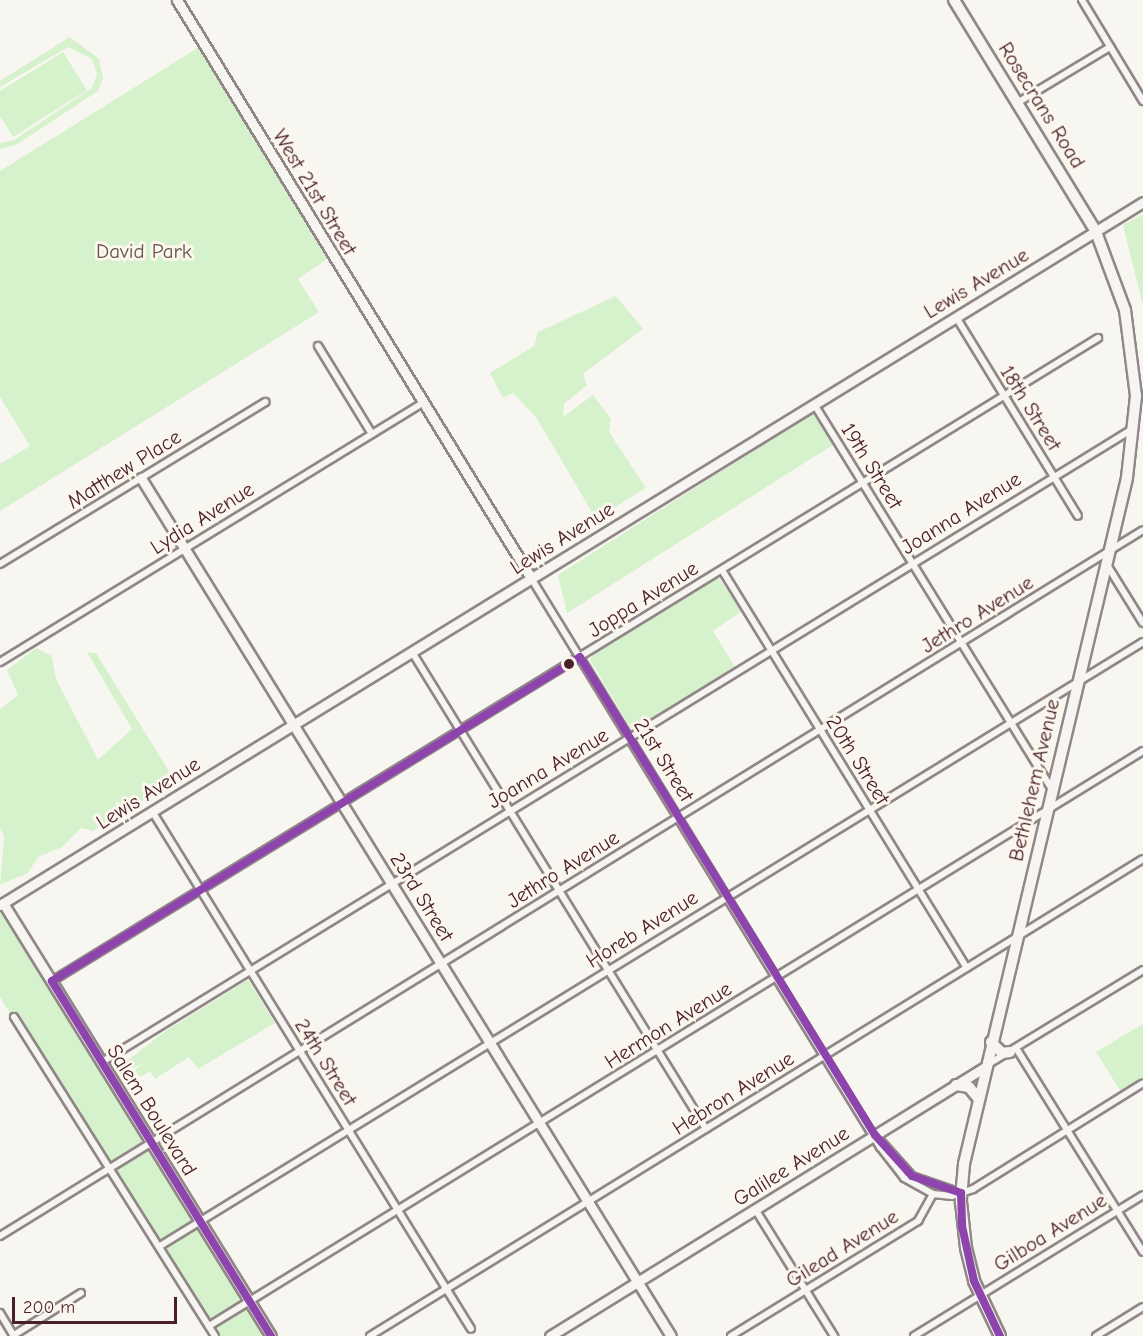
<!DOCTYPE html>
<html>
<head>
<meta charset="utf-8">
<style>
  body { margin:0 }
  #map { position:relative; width:1143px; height:1336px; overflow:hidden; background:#f8f6f0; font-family:"Comic Neue",sans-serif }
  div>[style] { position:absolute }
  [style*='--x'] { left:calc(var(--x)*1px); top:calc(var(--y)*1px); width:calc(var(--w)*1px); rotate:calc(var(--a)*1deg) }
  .green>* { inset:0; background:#d6f2cc }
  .roads { filter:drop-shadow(2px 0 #918787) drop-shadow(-2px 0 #918787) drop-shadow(0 2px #918787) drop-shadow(0 -2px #918787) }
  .street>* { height:6px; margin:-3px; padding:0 3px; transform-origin:3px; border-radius:3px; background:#f6f5f1 }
  .secondary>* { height:9px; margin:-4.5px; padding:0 4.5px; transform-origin:4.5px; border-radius:4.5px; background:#f6f5f1 }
  .primary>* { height:10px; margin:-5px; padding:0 5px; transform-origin:5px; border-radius:5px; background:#f6f5f1 }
  .bus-1>* { height:8px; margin:-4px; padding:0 4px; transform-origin:4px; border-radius:4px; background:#8e44ad }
  .dots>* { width:16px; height:16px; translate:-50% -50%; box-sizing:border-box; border:3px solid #fbf7ec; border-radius:50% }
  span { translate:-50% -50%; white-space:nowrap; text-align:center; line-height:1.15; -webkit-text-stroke:6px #fbf7ec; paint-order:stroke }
  .street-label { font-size:21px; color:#4a1f2b }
  .park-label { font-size:21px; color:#66534c }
  .scale { position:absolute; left:12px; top:1297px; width:165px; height:27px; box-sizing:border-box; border:3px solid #4a1f2b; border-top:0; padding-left:8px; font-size:18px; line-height:21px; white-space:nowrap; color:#4a1f2b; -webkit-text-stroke:4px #fbf7ec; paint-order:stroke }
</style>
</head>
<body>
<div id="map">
  <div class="green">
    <i style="clip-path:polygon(70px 37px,99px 59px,103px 78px,98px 91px,16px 145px,0 149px,0 143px,14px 140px,92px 88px,97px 74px,92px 59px,68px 47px,0 87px,0 81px)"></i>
    <i style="clip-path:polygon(204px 44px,327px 259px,298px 279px,319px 312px,0 511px,0 464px,30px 446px,0 397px,0 171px)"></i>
    <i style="clip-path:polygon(63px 52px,87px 90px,13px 137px,0 116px,0 91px)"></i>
    <i style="clip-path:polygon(1143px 214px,1143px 306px,1123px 225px)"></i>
    <i style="clip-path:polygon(616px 296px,643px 329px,583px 374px,587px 385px,564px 404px,563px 417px,593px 395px,611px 419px,609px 432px,646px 488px,607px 512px,593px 514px,536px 417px,513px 393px,503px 398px,490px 373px,534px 346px,538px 332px)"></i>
    <i style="clip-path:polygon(813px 413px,833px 445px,567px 613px,558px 575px)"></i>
    <i style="clip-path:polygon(718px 577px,742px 611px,713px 631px,735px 667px,635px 729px,630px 727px,590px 660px,594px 653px)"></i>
    <i style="clip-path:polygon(36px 648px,52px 656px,56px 679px,98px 760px,132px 729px,87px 652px,96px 653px,175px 781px,93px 831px,81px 828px,62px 847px,38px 857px,28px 873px,0 885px,4px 836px,0 828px,0 709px,18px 695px,7px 670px)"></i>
    <i style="clip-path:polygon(0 905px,271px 1336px,214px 1336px,0 997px)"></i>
    <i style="clip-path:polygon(248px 980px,275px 1023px,198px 1069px,189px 1057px,155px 1079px,150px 1071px,140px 1077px,135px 1070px,143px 1063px,132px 1069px,127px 1061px,164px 1032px)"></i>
    <i style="clip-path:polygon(1143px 1024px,1143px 1078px,1121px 1092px,1096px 1052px)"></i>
  </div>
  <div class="roads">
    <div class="street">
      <i style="--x:1082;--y:0;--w:118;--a:58.9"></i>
      <i style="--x:1017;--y:103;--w:109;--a:-31.1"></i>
      <i style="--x:956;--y:317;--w:233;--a:58.5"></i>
      <i style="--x:318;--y:346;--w:103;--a:58.5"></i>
      <i style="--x:814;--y:404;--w:453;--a:58.3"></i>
      <i style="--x:0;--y:564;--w:311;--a:-31.4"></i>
      <i style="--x:1107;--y:565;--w:68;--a:58.2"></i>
      <i style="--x:722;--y:570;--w:467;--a:58.4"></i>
      <i style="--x:531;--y:578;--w:668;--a:58.48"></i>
      <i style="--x:880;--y:1147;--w:39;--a:52"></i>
      <i style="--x:904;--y:1178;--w:33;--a:29"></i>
      <i style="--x:933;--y:1194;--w:19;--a:6"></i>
      <i style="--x:952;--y:1196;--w:22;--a:-18"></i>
      <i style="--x:973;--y:1189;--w:200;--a:-31.9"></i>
      <i style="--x:412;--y:652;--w:560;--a:58.35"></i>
      <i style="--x:0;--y:662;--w:496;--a:-31.5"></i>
      <i style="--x:152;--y:811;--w:608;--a:58.37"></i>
      <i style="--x:52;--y:981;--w:1228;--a:-31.58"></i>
      <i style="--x:14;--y:1017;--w:377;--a:57.8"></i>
      <i style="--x:1016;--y:1048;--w:240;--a:58.1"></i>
      <i style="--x:102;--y:1062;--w:1211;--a:-31.56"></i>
      <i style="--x:987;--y:1065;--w:183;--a:-31.3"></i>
      <i style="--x:878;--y:1138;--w:51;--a:48.2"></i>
      <i style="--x:912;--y:1176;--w:52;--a:19.1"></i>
      <i style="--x:755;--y:1209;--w:150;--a:58.1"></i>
      <i style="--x:0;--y:1236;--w:1343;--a:-31.7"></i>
      <i style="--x:160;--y:1246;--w:1154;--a:-31.57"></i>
      <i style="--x:0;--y:1313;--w:27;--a:59"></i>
      <i style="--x:209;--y:1326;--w:1097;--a:-31.62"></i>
      <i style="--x:14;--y:1335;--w:79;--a:-32.1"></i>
      <i style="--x:370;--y:1336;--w:908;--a:-31.68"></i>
      <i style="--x:731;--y:1336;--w:220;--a:-31.6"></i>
      <i style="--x:918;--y:1221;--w:31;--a:-61"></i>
      <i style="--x:914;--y:1336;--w:269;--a:-31.6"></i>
      <i style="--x:1096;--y:1336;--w:55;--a:-31.7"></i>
    </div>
    <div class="secondary">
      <i style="--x:177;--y:0;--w:678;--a:58.51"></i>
      <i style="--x:141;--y:478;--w:1008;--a:58.3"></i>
      <i style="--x:3;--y:903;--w:509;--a:58.25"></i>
      <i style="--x:0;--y:905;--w:1342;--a:-31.59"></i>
      <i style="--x:550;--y:1336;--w:511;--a:-31.73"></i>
    </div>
    <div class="primary">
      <i style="--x:954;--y:0;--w:272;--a:58.5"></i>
      <i style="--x:1096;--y:232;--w:83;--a:69.6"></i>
      <i style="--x:1125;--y:310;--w:87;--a:82.7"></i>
      <i style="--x:1136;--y:396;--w:82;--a:96.3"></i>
      <i style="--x:1127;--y:478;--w:705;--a:103.37"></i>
      <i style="--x:964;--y:1164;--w:38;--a:95"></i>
      <i style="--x:961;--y:1202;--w:46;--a:83.8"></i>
      <i style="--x:966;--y:1248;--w:34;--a:76"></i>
      <i style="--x:974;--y:1281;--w:61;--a:64.7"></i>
      <i style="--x:991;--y:1042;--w:16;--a:45"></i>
      <i style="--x:1002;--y:1053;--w:8;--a:-7"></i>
      <i style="--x:956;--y:1085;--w:13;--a:9"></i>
      <i style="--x:969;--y:1087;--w:14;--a:51"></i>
    </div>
  </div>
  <div class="bus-1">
    <i style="--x:271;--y:1336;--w:417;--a:-121.7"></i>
    <i style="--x:52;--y:981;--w:619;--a:-31.53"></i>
    <i style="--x:580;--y:657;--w:562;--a:58.32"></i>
    <i style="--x:875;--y:1135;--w:55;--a:47.9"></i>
    <i style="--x:912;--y:1176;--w:52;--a:19.1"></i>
    <i style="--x:961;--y:1193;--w:33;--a:88"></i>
    <i style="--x:962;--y:1226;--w:56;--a:77.7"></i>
    <i style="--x:974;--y:1281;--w:61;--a:64.7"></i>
  </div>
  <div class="dots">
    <i style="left:569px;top:664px;background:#4a1f2b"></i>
  </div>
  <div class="street-label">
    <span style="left:1042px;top:105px;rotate:58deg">Rosecrans Road</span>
    <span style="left:315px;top:192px;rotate:59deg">West 21st Street</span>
    <span style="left:976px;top:283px;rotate:-31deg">Lewis Avenue</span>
    <span style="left:1031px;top:408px;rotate:58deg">18th Street</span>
    <span style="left:872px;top:466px;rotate:58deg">19th Street</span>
    <span style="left:124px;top:469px;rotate:-32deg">Matthew Place</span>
    <span style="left:961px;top:513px;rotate:-32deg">Joanna Avenue</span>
    <span style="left:202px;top:518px;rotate:-32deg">Lydia Avenue</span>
    <span style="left:562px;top:538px;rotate:-32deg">Lewis Avenue</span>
    <span style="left:643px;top:599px;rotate:-32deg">Joppa Avenue</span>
    <span style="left:977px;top:614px;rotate:-32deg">Jethro Avenue</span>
    <span style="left:664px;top:760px;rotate:58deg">21st Street</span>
    <span style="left:858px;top:760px;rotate:58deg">20th Street</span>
    <span style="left:548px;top:768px;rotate:-31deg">Joanna Avenue</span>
    <span style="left:1034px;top:780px;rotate:-77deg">Bethlehem Avenue</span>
    <span style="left:148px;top:793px;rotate:-32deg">Lewis Avenue</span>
    <span style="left:563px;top:869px;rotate:-32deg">Jethro Avenue</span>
    <span style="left:422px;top:897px;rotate:58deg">23rd Street</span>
    <span style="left:642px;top:929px;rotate:-32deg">Horeb Avenue</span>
    <span style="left:668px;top:1025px;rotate:-32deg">Hermon Avenue</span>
    <span style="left:326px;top:1062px;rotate:58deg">24th Street</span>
    <span style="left:733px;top:1093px;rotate:-32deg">Hebron Avenue</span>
    <span style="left:152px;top:1110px;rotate:58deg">Salem Boulevard</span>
    <span style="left:791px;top:1166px;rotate:-32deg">Galilee Avenue</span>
    <span style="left:1050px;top:1232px;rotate:-32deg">Gilboa Avenue</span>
    <span style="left:842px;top:1248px;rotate:-32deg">Gilead Avenue</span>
  </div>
  <div class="park-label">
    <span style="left:144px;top:251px">David Park</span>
  </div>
  <div class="scale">200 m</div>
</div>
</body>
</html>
